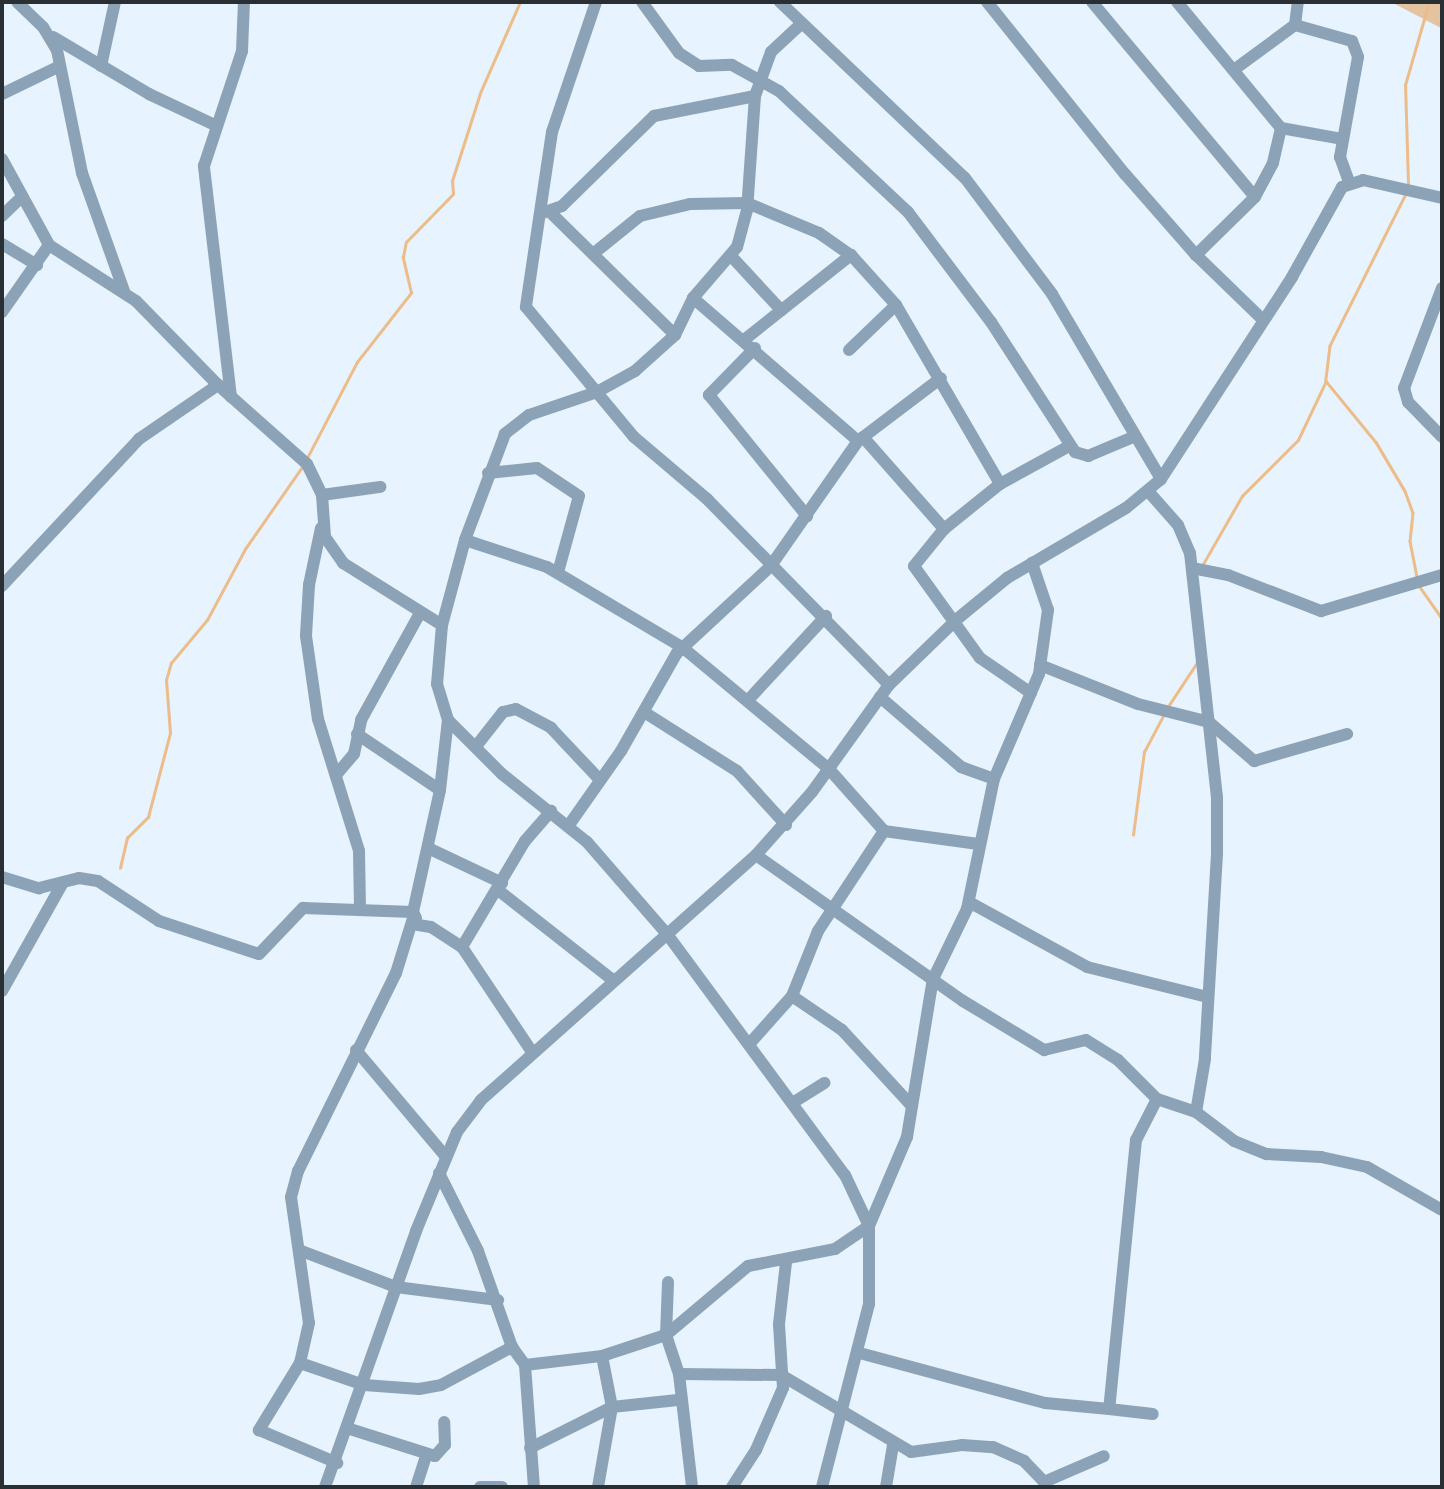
<!DOCTYPE html>
<html>
<head>
<meta charset="utf-8">
<style>
  body { margin:0 }
  #map { position:relative; width:1444px; height:1489px; overflow:hidden; background:#e7f3fe; font-family:"Playfair Display",serif }
  div>[style] { position:absolute }
  [style*='--x'] { left:calc(var(--x)*1px); top:calc(var(--y)*1px); width:calc(var(--w)*1px); rotate:calc(var(--a)*1deg) }
  .green>* { inset:0; background:#e4c3a1 }
  .stream>* { height:2.5px; margin:-1.25px; padding:0 1.25px; transform-origin:1.25px; border-radius:1.25px; background:#ecbc89 }
  .minor>* { height:12px; margin:-6px; padding:0 6px; transform-origin:6px; border-radius:6px; background:#8ca3b7 }
  span { translate:-50% -50%; white-space:nowrap; text-align:center; line-height:1.15; -webkit-text-stroke:5px #fff; paint-order:stroke }
  .frame { position:absolute; inset:0; border:4px solid #2a2f33; pointer-events:none }
</style>
</head>
<body>
<div id="map">
  <div class="green">
    <i style="clip-path:polygon(1391px 2px,1442px 2px,1442px 29px,1439px 27px)"></i>
  </div>
  <div class="stream">
    <i style="--x:1408;--y:184;--w:99;--a:-91.7"></i>
    <i style="--x:1405;--y:85;--w:86;--a:-73.9"></i>
    <i style="--x:1406;--y:194;--w:170;--a:116.6"></i>
    <i style="--x:1330;--y:346;--w:35;--a:97"></i>
    <i style="--x:1326;--y:381;--w:79;--a:50.7"></i>
    <i style="--x:1376;--y:442;--w:57;--a:59.4"></i>
    <i style="--x:1405;--y:491;--w:23;--a:70"></i>
    <i style="--x:1413;--y:513;--w:28;--a:96"></i>
    <i style="--x:1410;--y:541;--w:37;--a:79"></i>
    <i style="--x:307;--y:458;--w:108;--a:-62.5"></i>
    <i style="--x:357;--y:362;--w:88;--a:-52"></i>
    <i style="--x:411;--y:293;--w:37;--a:-103"></i>
    <i style="--x:403;--y:257;--w:15;--a:-79"></i>
    <i style="--x:406;--y:242;--w:67;--a:-45.6"></i>
    <i style="--x:453;--y:194;--w:13;--a:-94"></i>
    <i style="--x:452;--y:181;--w:92;--a:-72.3"></i>
    <i style="--x:480;--y:93;--w:99;--a:-66.3"></i>
    <i style="--x:1203;--y:564;--w:78;--a:-60.2"></i>
    <i style="--x:1242;--y:496;--w:79;--a:-45"></i>
    <i style="--x:1298;--y:440;--w:65;--a:-64.6"></i>
    <i style="--x:1420;--y:587;--w:38;--a:55"></i>
    <i style="--x:1167;--y:708;--w:56;--a:-56.6"></i>
    <i style="--x:1133;--y:835;--w:84;--a:-82.5"></i>
    <i style="--x:1144;--y:752;--w:43;--a:-62.2"></i>
    <i style="--x:120;--y:868;--w:31;--a:-77"></i>
    <i style="--x:127;--y:838;--w:30;--a:-45"></i>
    <i style="--x:148;--y:817;--w:87;--a:-75.3"></i>
    <i style="--x:170;--y:733;--w:53;--a:-94.3"></i>
    <i style="--x:166;--y:680;--w:18;--a:-74"></i>
    <i style="--x:171;--y:663;--w:56;--a:-50.1"></i>
    <i style="--x:207;--y:620;--w:81;--a:-61.8"></i>
    <i style="--x:245;--y:549;--w:100;--a:-55.2"></i>
  </div>
  <div class="minor">
    <i style="--x:17;--y:2;--w:36;--a:44"></i>
    <i style="--x:43;--y:27;--w:27;--a:59"></i>
    <i style="--x:57;--y:50;--w:126;--a:78.5"></i>
    <i style="--x:82;--y:173;--w:125;--a:70.4"></i>
    <i style="--x:596;--y:2;--w:137;--a:108.7"></i>
    <i style="--x:552;--y:132;--w:177;--a:98.5"></i>
    <i style="--x:526;--y:307;--w:169;--a:50.3"></i>
    <i style="--x:634;--y:437;--w:96;--a:40.3"></i>
    <i style="--x:707;--y:499;--w:260;--a:45.6"></i>
    <i style="--x:642;--y:2;--w:63;--a:54"></i>
    <i style="--x:679;--y:53;--w:24;--a:33"></i>
    <i style="--x:699;--y:66;--w:33;--a:-2"></i>
    <i style="--x:732;--y:65;--w:54;--a:29"></i>
    <i style="--x:779;--y:91;--w:177;--a:43.2"></i>
    <i style="--x:908;--y:212;--w:138;--a:53"></i>
    <i style="--x:991;--y:322;--w:155;--a:57.1"></i>
    <i style="--x:1075;--y:452;--w:14;--a:17"></i>
    <i style="--x:1088;--y:456;--w:49;--a:-22.9"></i>
    <i style="--x:780;--y:2;--w:255;--a:43.6"></i>
    <i style="--x:965;--y:178;--w:145;--a:53.1"></i>
    <i style="--x:1052;--y:294;--w:215;--a:59.5"></i>
    <i style="--x:987;--y:2;--w:221;--a:51.3"></i>
    <i style="--x:1125;--y:174;--w:108;--a:48.8"></i>
    <i style="--x:1196;--y:255;--w:92;--a:44.1"></i>
    <i style="--x:1092;--y:2;--w:254;--a:50.1"></i>
    <i style="--x:1177;--y:2;--w:163;--a:50.5"></i>
    <i style="--x:1281;--y:128;--w:36;--a:103"></i>
    <i style="--x:1273;--y:163;--w:38;--a:118"></i>
    <i style="--x:1255;--y:197;--w:83;--a:135.5"></i>
    <i style="--x:801;--y:24;--w:41;--a:137"></i>
    <i style="--x:771;--y:52;--w:47;--a:110"></i>
    <i style="--x:755;--y:96;--w:114;--a:94"></i>
    <i style="--x:747;--y:210;--w:38;--a:105"></i>
    <i style="--x:737;--y:247;--w:67;--a:130.8"></i>
    <i style="--x:693;--y:298;--w:41;--a:115.9"></i>
    <i style="--x:675;--y:335;--w:54;--a:138"></i>
    <i style="--x:635;--y:371;--w:43;--a:151.1"></i>
    <i style="--x:597;--y:392;--w:72;--a:161.3"></i>
    <i style="--x:529;--y:415;--w:31;--a:142"></i>
    <i style="--x:505;--y:434;--w:113;--a:110.7"></i>
    <i style="--x:465;--y:540;--w:88;--a:105.1"></i>
    <i style="--x:442;--y:625;--w:59;--a:94.8"></i>
    <i style="--x:437;--y:684;--w:38;--a:73"></i>
    <i style="--x:448;--y:720;--w:76;--a:45"></i>
    <i style="--x:502;--y:774;--w:109;--a:38.7"></i>
    <i style="--x:587;--y:842;--w:122;--a:49"></i>
    <i style="--x:667;--y:934;--w:300;--a:53.6"></i>
    <i style="--x:845;--y:1175;--w:56;--a:64.8"></i>
    <i style="--x:869;--y:1226;--w:97;--a:-66.9"></i>
    <i style="--x:907;--y:1137;--w:160;--a:-80.7"></i>
    <i style="--x:933;--y:979;--w:78;--a:-64.1"></i>
    <i style="--x:967;--y:909;--w:133;--a:-78.3"></i>
    <i style="--x:994;--y:779;--w:114;--a:-66.8"></i>
    <i style="--x:1039;--y:674;--w:65;--a:-82"></i>
    <i style="--x:1048;--y:610;--w:50;--a:-108.8"></i>
    <i style="--x:1295;--y:25;--w:23;--a:-83"></i>
    <i style="--x:53;--y:37;--w:112;--a:30.7"></i>
    <i style="--x:149;--y:94;--w:73;--a:25.2"></i>
    <i style="--x:101;--y:66;--w:66;--a:-77.7"></i>
    <i style="--x:1235;--y:69;--w:74;--a:-36.3"></i>
    <i style="--x:1295;--y:25;--w:59;--a:15.7"></i>
    <i style="--x:1352;--y:41;--w:17;--a:69"></i>
    <i style="--x:1358;--y:57;--w:102;--a:100.2"></i>
    <i style="--x:1340;--y:157;--w:27;--a:70"></i>
    <i style="--x:2;--y:94;--w:64;--a:-25.8"></i>
    <i style="--x:1281;--y:128;--w:63;--a:10.1"></i>
    <i style="--x:2;--y:159;--w:98;--a:61.3"></i>
    <i style="--x:49;--y:245;--w:103;--a:32.8"></i>
    <i style="--x:136;--y:301;--w:117;--a:45.7"></i>
    <i style="--x:218;--y:385;--w:119;--a:41.6"></i>
    <i style="--x:307;--y:464;--w:34;--a:64"></i>
    <i style="--x:322;--y:495;--w:42;--a:85.9"></i>
    <i style="--x:325;--y:537;--w:32;--a:55"></i>
    <i style="--x:343;--y:563;--w:117;--a:32.1"></i>
    <i style="--x:542;--y:213;--w:21;--a:-19"></i>
    <i style="--x:562;--y:206;--w:129;--a:-44.4"></i>
    <i style="--x:654;--y:116;--w:103;--a:-11.2"></i>
    <i style="--x:551;--y:213;--w:174;--a:44.5"></i>
    <i style="--x:2;--y:216;--w:28;--a:-44"></i>
    <i style="--x:2;--y:244;--w:41;--a:31"></i>
    <i style="--x:593;--y:254;--w:60;--a:-39"></i>
    <i style="--x:640;--y:216;--w:51;--a:-13.5"></i>
    <i style="--x:690;--y:204;--w:57;--a:-1"></i>
    <i style="--x:747;--y:203;--w:78;--a:22.6"></i>
    <i style="--x:819;--y:233;--w:39;--a:35"></i>
    <i style="--x:851;--y:255;--w:67;--a:48"></i>
    <i style="--x:896;--y:305;--w:207;--a:59.8"></i>
    <i style="--x:731;--y:256;--w:74;--a:47.2"></i>
    <i style="--x:1442;--y:288;--w:107;--a:110.8"></i>
    <i style="--x:1404;--y:388;--w:15;--a:74"></i>
    <i style="--x:1408;--y:402;--w:49;--a:45.8"></i>
    <i style="--x:693;--y:298;--w:218;--a:40.9"></i>
    <i style="--x:2;--y:312;--w:82;--a:-55"></i>
    <i style="--x:744;--y:340;--w:137;--a:-38.5"></i>
    <i style="--x:755;--y:348;--w:66;--a:134.4"></i>
    <i style="--x:709;--y:395;--w:156;--a:51"></i>
    <i style="--x:849;--y:350;--w:65;--a:-43.8"></i>
    <i style="--x:231;--y:397;--w:233;--a:-96.7"></i>
    <i style="--x:204;--y:166;--w:121;--a:-71.7"></i>
    <i style="--x:242;--y:51;--w:49;--a:-87.7"></i>
    <i style="--x:863;--y:437;--w:123;--a:48.6"></i>
    <i style="--x:488;--y:473;--w:49;--a:-5.8"></i>
    <i style="--x:537;--y:468;--w:50;--a:33.7"></i>
    <i style="--x:579;--y:496;--w:79;--a:105.4"></i>
    <i style="--x:1148;--y:491;--w:45;--a:48.6"></i>
    <i style="--x:1178;--y:525;--w:30;--a:67"></i>
    <i style="--x:1190;--y:553;--w:245;--a:83.7"></i>
    <i style="--x:1217;--y:797;--w:57;--a:90"></i>
    <i style="--x:1217;--y:854;--w:205;--a:93.4"></i>
    <i style="--x:1205;--y:1059;--w:54;--a:99.6"></i>
    <i style="--x:1196;--y:1112;--w:41;--a:-161.6"></i>
    <i style="--x:322;--y:495;--w:59;--a:-7.9"></i>
    <i style="--x:321;--y:528;--w:58;--a:101.9"></i>
    <i style="--x:309;--y:585;--w:51;--a:93.4"></i>
    <i style="--x:306;--y:636;--w:84;--a:81.8"></i>
    <i style="--x:318;--y:719;--w:138;--a:72.7"></i>
    <i style="--x:359;--y:851;--w:58;--a:89"></i>
    <i style="--x:465;--y:540;--w:86;--a:18.2"></i>
    <i style="--x:547;--y:567;--w:157;--a:30.7"></i>
    <i style="--x:682;--y:647;--w:191;--a:39.7"></i>
    <i style="--x:829;--y:769;--w:83;--a:48.4"></i>
    <i style="--x:884;--y:831;--w:95;--a:7.9"></i>
    <i style="--x:1192;--y:568;--w:37;--a:11"></i>
    <i style="--x:1228;--y:575;--w:100;--a:21.2"></i>
    <i style="--x:1321;--y:611;--w:126;--a:-16.6"></i>
    <i style="--x:2;--y:586;--w:201;--a:-47"></i>
    <i style="--x:139;--y:439;--w:96;--a:-34.4"></i>
    <i style="--x:1040;--y:665;--w:105;--a:21.7"></i>
    <i style="--x:1138;--y:704;--w:73;--a:14.2"></i>
    <i style="--x:1209;--y:722;--w:60;--a:40.9"></i>
    <i style="--x:1254;--y:761;--w:97;--a:-16.2"></i>
    <i style="--x:1031;--y:693;--w:62;--a:-145.5"></i>
    <i style="--x:980;--y:658;--w:113;--a:-125.7"></i>
    <i style="--x:914;--y:566;--w:48;--a:-51"></i>
    <i style="--x:944;--y:529;--w:72;--a:-38.8"></i>
    <i style="--x:1000;--y:484;--w:79;--a:-28.8"></i>
    <i style="--x:880;--y:697;--w:107;--a:40.8"></i>
    <i style="--x:961;--y:767;--w:35;--a:20"></i>
    <i style="--x:750;--y:698;--w:112;--a:-47.2"></i>
    <i style="--x:644;--y:712;--w:110;--a:32.4"></i>
    <i style="--x:737;--y:771;--w:73;--a:47.8"></i>
    <i style="--x:357;--y:734;--w:100;--a:34"></i>
    <i style="--x:477;--y:745;--w:42;--a:-51.8"></i>
    <i style="--x:503;--y:712;--w:13;--a:-13"></i>
    <i style="--x:516;--y:709;--w:40;--a:28"></i>
    <i style="--x:551;--y:728;--w:70;--a:46.7"></i>
    <i style="--x:337;--y:774;--w:26;--a:-50"></i>
    <i style="--x:354;--y:754;--w:35;--a:-78"></i>
    <i style="--x:361;--y:720;--w:120;--a:-61.1"></i>
    <i style="--x:569;--y:825;--w:90;--a:-54.9"></i>
    <i style="--x:621;--y:751;--w:113;--a:-60.3"></i>
    <i style="--x:677;--y:653;--w:127;--a:-42.8"></i>
    <i style="--x:770;--y:567;--w:154;--a:-55.1"></i>
    <i style="--x:858;--y:441;--w:104;--a:-37.2"></i>
    <i style="--x:428;--y:848;--w:82;--a:25.3"></i>
    <i style="--x:756;--y:855;--w:253;--a:35.2"></i>
    <i style="--x:963;--y:1001;--w:95;--a:31.2"></i>
    <i style="--x:1044;--y:1050;--w:43;--a:-13.4"></i>
    <i style="--x:1086;--y:1040;--w:38;--a:32"></i>
    <i style="--x:1118;--y:1060;--w:55;--a:45"></i>
    <i style="--x:1157;--y:1099;--w:46;--a:117.1"></i>
    <i style="--x:1136;--y:1140;--w:270;--a:95.7"></i>
    <i style="--x:1109;--y:1409;--w:64;--a:-174.6"></i>
    <i style="--x:1045;--y:1403;--w:192;--a:-164.9"></i>
    <i style="--x:2;--y:877;--w:39;--a:17"></i>
    <i style="--x:39;--y:888;--w:41;--a:-14"></i>
    <i style="--x:79;--y:878;--w:19;--a:9"></i>
    <i style="--x:98;--y:881;--w:73;--a:33.3"></i>
    <i style="--x:159;--y:921;--w:105;--a:18.3"></i>
    <i style="--x:259;--y:954;--w:64;--a:-46.3"></i>
    <i style="--x:303;--y:908;--w:110;--a:2.1"></i>
    <i style="--x:498;--y:890;--w:147;--a:38.1"></i>
    <i style="--x:969;--y:902;--w:135;--a:28.8"></i>
    <i style="--x:1087;--y:967;--w:124;--a:14"></i>
    <i style="--x:414;--y:915;--w:61;--a:107.2"></i>
    <i style="--x:396;--y:973;--w:221;--a:116.3"></i>
    <i style="--x:298;--y:1171;--w:27;--a:105"></i>
    <i style="--x:291;--y:1197;--w:127;--a:81.9"></i>
    <i style="--x:309;--y:1323;--w:41;--a:102.7"></i>
    <i style="--x:300;--y:1363;--w:68;--a:19"></i>
    <i style="--x:364;--y:1385;--w:55;--a:4.2"></i>
    <i style="--x:419;--y:1389;--w:22;--a:-10"></i>
    <i style="--x:441;--y:1385;--w:81;--a:-28.2"></i>
    <i style="--x:416;--y:918;--w:7;--a:-117"></i>
    <i style="--x:413;--y:912;--w:125;--a:-77.5"></i>
    <i style="--x:440;--y:790;--w:70;--a:-83.5"></i>
    <i style="--x:412;--y:924;--w:19;--a:9"></i>
    <i style="--x:431;--y:927;--w:37;--a:33"></i>
    <i style="--x:462;--y:947;--w:126;--a:56.3"></i>
    <i style="--x:462;--y:947;--w:123;--a:-59.3"></i>
    <i style="--x:525;--y:841;--w:40;--a:-49"></i>
    <i style="--x:2;--y:991;--w:123;--a:-60.7"></i>
    <i style="--x:792;--y:996;--w:60;--a:34.2"></i>
    <i style="--x:842;--y:1030;--w:103;--a:47.4"></i>
    <i style="--x:751;--y:1042;--w:62;--a:-48.3"></i>
    <i style="--x:792;--y:996;--w:70;--a:-68.2"></i>
    <i style="--x:818;--y:931;--w:120;--a:-56.6"></i>
    <i style="--x:356;--y:1050;--w:140;--a:49.9"></i>
    <i style="--x:794;--y:1102;--w:36;--a:-32"></i>
    <i style="--x:1196;--y:1112;--w:48;--a:37.3"></i>
    <i style="--x:1234;--y:1141;--w:35;--a:22"></i>
    <i style="--x:1267;--y:1154;--w:54;--a:3.2"></i>
    <i style="--x:1321;--y:1157;--w:47;--a:12.3"></i>
    <i style="--x:1367;--y:1167;--w:86;--a:29.8"></i>
    <i style="--x:439;--y:1173;--w:87;--a:63.4"></i>
    <i style="--x:478;--y:1251;--w:102;--a:70.5"></i>
    <i style="--x:512;--y:1347;--w:22;--a:54"></i>
    <i style="--x:525;--y:1365;--w:122;--a:85.8"></i>
    <i style="--x:299;--y:1250;--w:104;--a:20.9"></i>
    <i style="--x:396;--y:1287;--w:103;--a:7.3"></i>
    <i style="--x:666;--y:1335;--w:107;--a:-40.1"></i>
    <i style="--x:748;--y:1266;--w:89;--a:-11.1"></i>
    <i style="--x:835;--y:1249;--w:41;--a:-34.1"></i>
    <i style="--x:869;--y:1226;--w:78;--a:90"></i>
    <i style="--x:869;--y:1304;--w:189;--a:104.4"></i>
    <i style="--x:666;--y:1335;--w:53;--a:-87.8"></i>
    <i style="--x:300;--y:1363;--w:79;--a:121.5"></i>
    <i style="--x:259;--y:1430;--w:85;--a:22.9"></i>
    <i style="--x:525;--y:1365;--w:78;--a:-6.7"></i>
    <i style="--x:602;--y:1356;--w:67;--a:-18.2"></i>
    <i style="--x:666;--y:1335;--w:41;--a:71.6"></i>
    <i style="--x:679;--y:1374;--w:114;--a:83.4"></i>
    <i style="--x:679;--y:1374;--w:102;--a:0.6"></i>
    <i style="--x:781;--y:1375;--w:151;--a:30.6"></i>
    <i style="--x:911;--y:1452;--w:51;--a:-7.8"></i>
    <i style="--x:962;--y:1445;--w:31;--a:4"></i>
    <i style="--x:993;--y:1447;--w:34;--a:24"></i>
    <i style="--x:1024;--y:1461;--w:29;--a:46"></i>
    <i style="--x:1044;--y:1482;--w:65;--a:-23.4"></i>
    <i style="--x:1109;--y:1409;--w:44;--a:6.5"></i>
    <i style="--x:350;--y:1429;--w:89;--a:17.6"></i>
    <i style="--x:435;--y:1456;--w:15;--a:-48"></i>
    <i style="--x:445;--y:1445;--w:23;--a:-92"></i>
    <i style="--x:530;--y:1448;--w:92;--a:-26.6"></i>
    <i style="--x:612;--y:1407;--w:66;--a:-6.1"></i>
    <i style="--x:325;--y:1487;--w:272;--a:-70.4"></i>
    <i style="--x:416;--y:1231;--w:107;--a:-67.5"></i>
    <i style="--x:457;--y:1132;--w:40;--a:-53"></i>
    <i style="--x:481;--y:1100;--w:368;--a:-41.7"></i>
    <i style="--x:756;--y:855;--w:84;--a:-48.4"></i>
    <i style="--x:812;--y:792;--w:132;--a:-54.3"></i>
    <i style="--x:889;--y:685;--w:93;--a:-44.1"></i>
    <i style="--x:956;--y:620;--w:66;--a:-39.5"></i>
    <i style="--x:1007;--y:578;--w:138;--a:-30.5"></i>
    <i style="--x:1126;--y:508;--w:45;--a:-39.6"></i>
    <i style="--x:1161;--y:479;--w:241;--a:-57"></i>
    <i style="--x:1292;--y:277;--w:103;--a:-60.9"></i>
    <i style="--x:1342;--y:187;--w:22;--a:-18"></i>
    <i style="--x:1363;--y:180;--w:81;--a:12.8"></i>
    <i style="--x:416;--y:1487;--w:35;--a:-72"></i>
    <i style="--x:480;--y:1487;--w:22;--a:0"></i>
    <i style="--x:598;--y:1487;--w:81;--a:-80.1"></i>
    <i style="--x:612;--y:1407;--w:52;--a:-101.1"></i>
    <i style="--x:732;--y:1487;--w:44;--a:-57"></i>
    <i style="--x:756;--y:1450;--w:68;--a:-66.5"></i>
    <i style="--x:783;--y:1388;--w:64;--a:-93.6"></i>
    <i style="--x:779;--y:1324;--w:61;--a:-83.5"></i>
    <i style="--x:886;--y:1487;--w:43;--a:-80.5"></i>
  </div>
  <div class="frame"></div>
</div>
</body>
</html>
